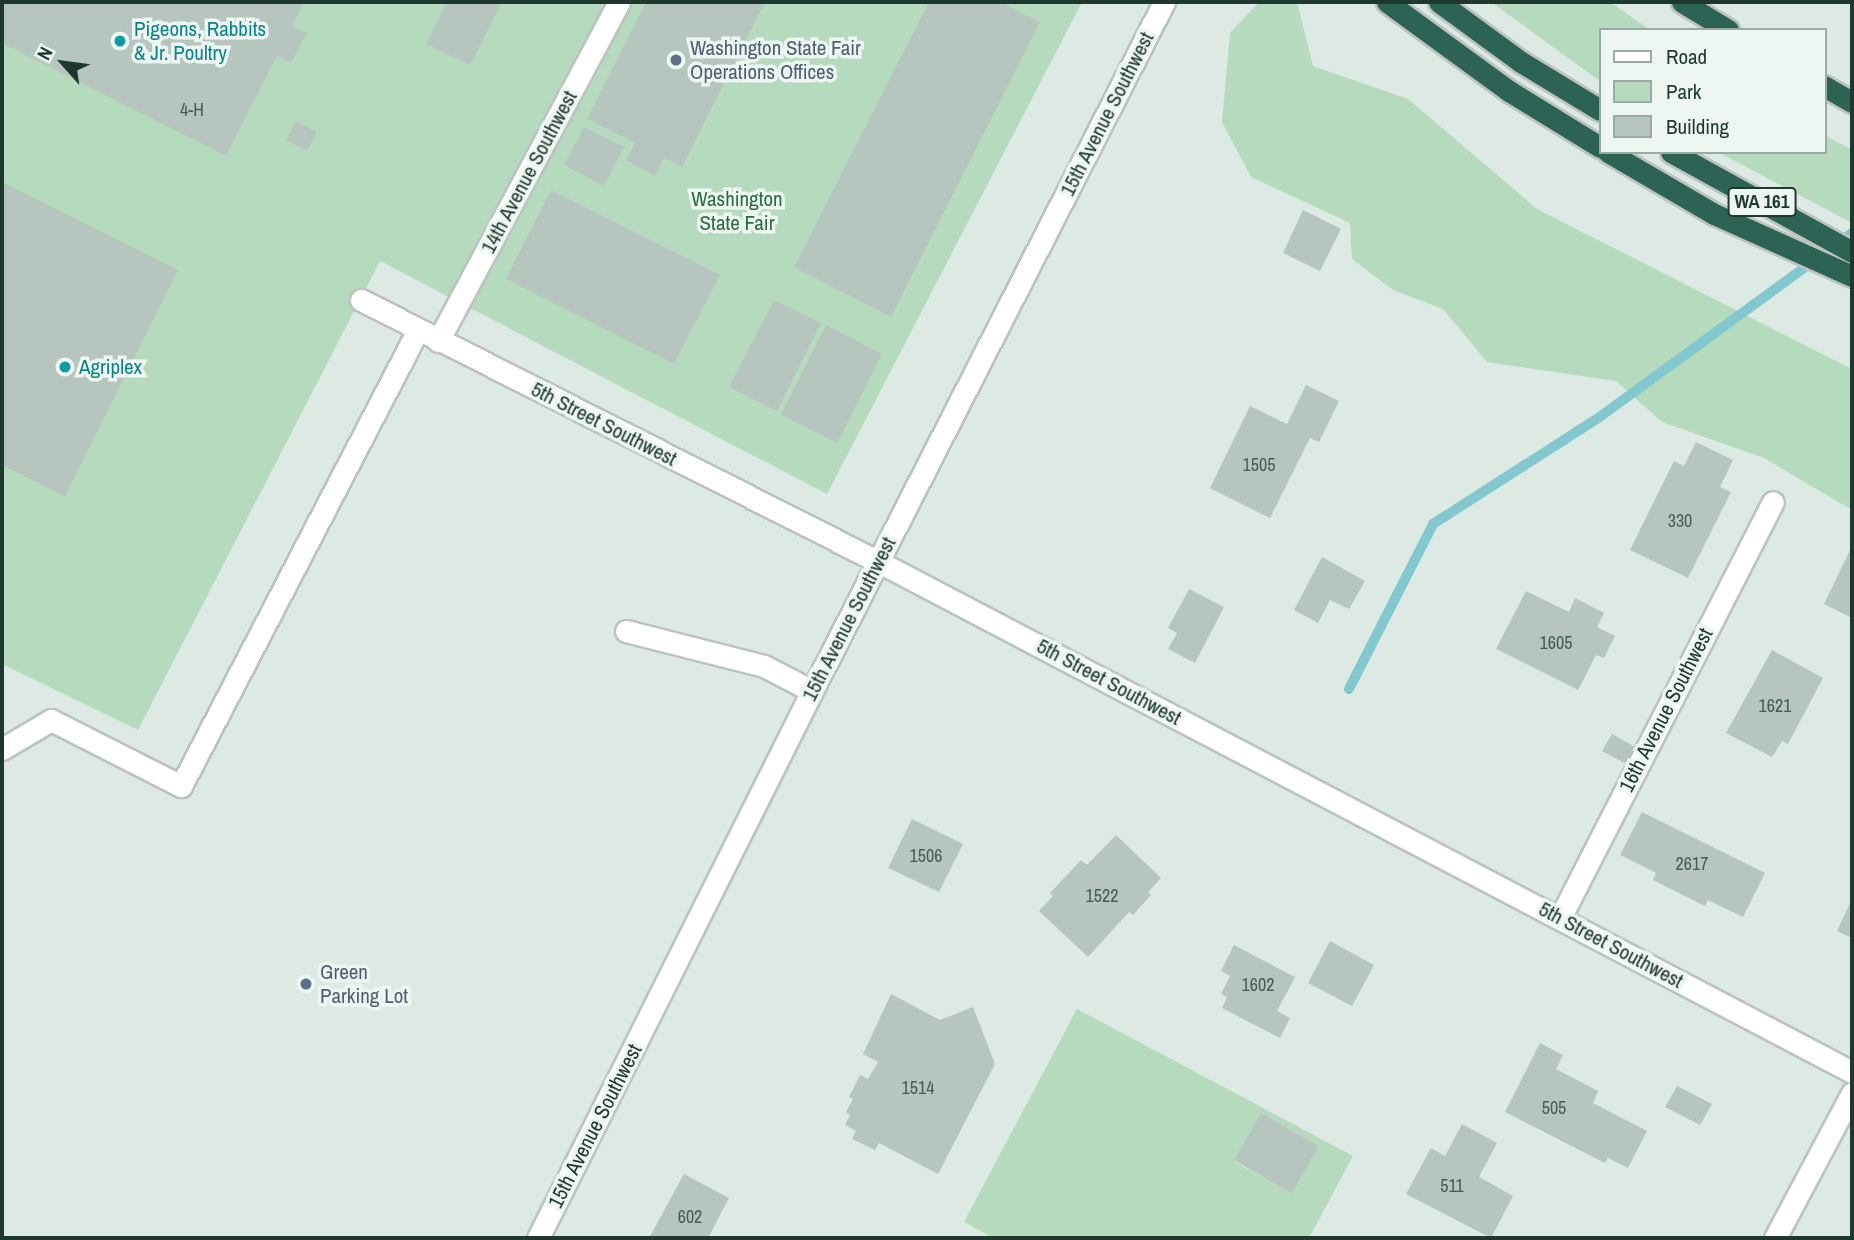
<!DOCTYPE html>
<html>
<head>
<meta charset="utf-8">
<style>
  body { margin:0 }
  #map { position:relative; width:1854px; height:1240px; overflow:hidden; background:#dde9e3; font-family:"Archivo Narrow",sans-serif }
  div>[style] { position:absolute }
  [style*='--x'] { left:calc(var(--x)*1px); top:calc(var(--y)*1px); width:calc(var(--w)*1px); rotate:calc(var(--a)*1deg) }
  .green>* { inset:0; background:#b6dabd }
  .stream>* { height:10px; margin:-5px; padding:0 5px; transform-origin:5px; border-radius:5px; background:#84c8cf }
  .building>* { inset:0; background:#b6c6be }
  .roads { filter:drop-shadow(2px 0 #bcc3c1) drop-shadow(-2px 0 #bcc3c1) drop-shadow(0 2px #bcc3c1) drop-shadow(0 -2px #bcc3c1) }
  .minor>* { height:21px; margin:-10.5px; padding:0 10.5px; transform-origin:10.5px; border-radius:10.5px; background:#fff }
  .highway>* { height:21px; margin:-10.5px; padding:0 10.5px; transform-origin:10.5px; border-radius:10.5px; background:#2c6354 }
  .dots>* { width:19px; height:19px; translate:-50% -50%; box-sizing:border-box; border:4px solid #edf6f1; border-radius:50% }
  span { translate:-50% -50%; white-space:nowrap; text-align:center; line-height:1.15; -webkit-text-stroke:7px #edf6f1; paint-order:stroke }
  .number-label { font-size:18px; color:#455c53 }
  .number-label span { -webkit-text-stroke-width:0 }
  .shield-label span { padding:2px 5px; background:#edf6f1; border:2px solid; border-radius:5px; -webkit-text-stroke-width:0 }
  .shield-label { font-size:19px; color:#1f382f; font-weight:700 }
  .culture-label { font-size:21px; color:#0d838f }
  .left { translate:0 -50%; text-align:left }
  .service-label { font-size:21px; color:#4e5e75 }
  .street-label { font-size:21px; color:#1f382f }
  .park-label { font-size:21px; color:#2a6e40 }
  .frame { position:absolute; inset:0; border:4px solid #1f382f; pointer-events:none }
  .legend { position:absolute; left:1599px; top:28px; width:228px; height:126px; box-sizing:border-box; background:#edf6f1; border:2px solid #9baaa3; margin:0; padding:9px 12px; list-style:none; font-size:21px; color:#1f382f }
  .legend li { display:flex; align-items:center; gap:14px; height:35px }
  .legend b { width:35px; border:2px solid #9baaa3 }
  .north { position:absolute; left:28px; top:28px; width:70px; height:70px; -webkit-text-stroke:5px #edf6f1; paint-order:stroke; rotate:298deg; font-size:19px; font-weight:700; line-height:28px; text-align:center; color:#1f382f }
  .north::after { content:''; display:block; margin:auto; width:24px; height:32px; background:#1f382f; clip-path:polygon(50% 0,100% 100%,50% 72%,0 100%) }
</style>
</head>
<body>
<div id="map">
  <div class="green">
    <i style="clip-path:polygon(2px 2px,1082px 2px,827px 494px,380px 261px,138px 730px,2px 664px)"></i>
    <i style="clip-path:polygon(1259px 2px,1297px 2px,1313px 66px,1408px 99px,1537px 209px,1852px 369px,1852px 510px,1764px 458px,1662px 422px,1616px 381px,1487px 362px,1443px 309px,1393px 290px,1352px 259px,1350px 223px,1251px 177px,1222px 122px,1230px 33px)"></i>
    <i style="clip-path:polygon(1491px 2px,1610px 2px,1650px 30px,1600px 30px,1600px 81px)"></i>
    <i style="clip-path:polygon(1824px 135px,1852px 150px,1852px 223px,1718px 152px,1824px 152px)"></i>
    <i style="clip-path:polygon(evenodd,1077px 1009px,1353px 1156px,1309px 1238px,994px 1238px,964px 1222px,1077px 1009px,1261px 1113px,1319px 1146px,1292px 1194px,1234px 1161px,1261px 1113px)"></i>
  </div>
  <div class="stream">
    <i style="--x:1349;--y:689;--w:185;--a:-63"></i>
    <i style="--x:1433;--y:524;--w:200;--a:-32.7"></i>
    <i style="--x:1601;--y:416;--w:311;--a:-36.1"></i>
  </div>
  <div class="building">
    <i style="clip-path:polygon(2px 2px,304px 2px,292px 26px,307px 33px,291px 63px,277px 56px,226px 156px,2px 43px)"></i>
    <i style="clip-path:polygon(447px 2px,502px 2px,470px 65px,426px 44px)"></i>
    <i style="clip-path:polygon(646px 2px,765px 2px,682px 167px,664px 158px,655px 176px,626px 160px,635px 143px,587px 119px)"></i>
    <i style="clip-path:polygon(929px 2px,1000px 2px,1040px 22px,891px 317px,794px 267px)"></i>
    <i style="clip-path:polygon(296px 121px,317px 132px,307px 151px,286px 140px)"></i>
    <i style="clip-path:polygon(584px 127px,624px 147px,604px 186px,564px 165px)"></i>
    <i style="clip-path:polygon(2px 182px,178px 270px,65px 496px,2px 465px)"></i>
    <i style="clip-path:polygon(551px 190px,720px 275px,674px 364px,506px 279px)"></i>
    <i style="clip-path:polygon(1303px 210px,1341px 229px,1320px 271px,1283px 253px)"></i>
    <i style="clip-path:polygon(774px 300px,821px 323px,777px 411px,729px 387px)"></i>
    <i style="clip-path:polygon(826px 325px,882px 354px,837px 443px,781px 415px)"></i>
    <i style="clip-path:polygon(1306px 385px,1339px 401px,1319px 442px,1310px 438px,1270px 518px,1210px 488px,1250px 406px,1287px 424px)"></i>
    <i style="clip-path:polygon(1696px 442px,1733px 460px,1720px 487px,1731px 492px,1688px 578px,1630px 550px,1674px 461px,1684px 466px)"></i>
    <i style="clip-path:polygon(1852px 546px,1852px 618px,1824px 604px)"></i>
    <i style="clip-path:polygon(1322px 557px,1365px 581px,1349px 609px,1330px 600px,1318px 623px,1294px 610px)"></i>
    <i style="clip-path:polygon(1189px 589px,1224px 607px,1195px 663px,1168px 649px,1177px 633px,1168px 628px)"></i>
    <i style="clip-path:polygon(1526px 591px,1569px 612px,1575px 598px,1604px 613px,1597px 627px,1615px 636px,1604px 658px,1596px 655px,1578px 690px,1496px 649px)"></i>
    <i style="clip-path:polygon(1772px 650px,1823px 678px,1788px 744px,1782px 741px,1772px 757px,1726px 733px)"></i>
    <i style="clip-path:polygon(1612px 734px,1637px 748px,1628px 765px,1602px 751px)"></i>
    <i style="clip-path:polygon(1642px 812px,1765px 873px,1743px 917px,1708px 900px,1705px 906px,1653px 880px,1656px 873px,1620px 855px)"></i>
    <i style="clip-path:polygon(912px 819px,963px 844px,939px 892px,888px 868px)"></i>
    <i style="clip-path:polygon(1116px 835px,1161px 878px,1148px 892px,1151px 895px,1133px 915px,1129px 912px,1088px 957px,1039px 911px,1053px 896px,1050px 893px,1081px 860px,1087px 865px)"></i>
    <i style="clip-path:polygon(1852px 899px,1852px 938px,1837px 931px)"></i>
    <i style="clip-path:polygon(1330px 941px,1374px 965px,1352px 1006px,1308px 983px)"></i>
    <i style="clip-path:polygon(1234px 945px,1295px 977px,1277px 1011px,1290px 1018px,1280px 1038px,1222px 1008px,1227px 997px,1221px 994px,1230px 976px,1221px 971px)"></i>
    <i style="clip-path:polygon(891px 994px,940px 1020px,973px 1007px,995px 1064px,938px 1174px,879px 1143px,875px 1150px,852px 1139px,856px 1131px,845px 1125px,850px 1115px,846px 1112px,853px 1099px,849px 1097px,860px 1075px,868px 1079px,878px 1062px,863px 1054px)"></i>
    <i style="clip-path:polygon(1540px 1043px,1563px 1055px,1556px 1069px,1598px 1091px,1593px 1103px,1647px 1131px,1628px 1168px,1608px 1158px,1605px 1163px,1505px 1112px)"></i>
    <i style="clip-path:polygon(1677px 1086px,1712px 1104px,1700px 1125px,1665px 1107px)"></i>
    <i style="clip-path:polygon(1261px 1113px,1319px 1146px,1292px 1194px,1234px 1160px)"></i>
    <i style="clip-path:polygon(1462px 1124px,1497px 1143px,1479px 1177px,1513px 1196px,1491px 1238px,1406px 1194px,1431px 1148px,1445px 1156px)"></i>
    <i style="clip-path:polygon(684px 1174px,729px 1198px,709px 1236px,713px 1238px,649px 1238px)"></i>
  </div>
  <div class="roads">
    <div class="minor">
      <i style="--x:361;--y:300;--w:580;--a:26.83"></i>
      <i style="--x:879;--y:562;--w:1099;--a:27.66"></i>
      <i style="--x:438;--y:341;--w:384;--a:-61.9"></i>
      <i style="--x:626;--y:631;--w:142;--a:14.2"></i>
      <i style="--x:764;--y:666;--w:54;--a:27.5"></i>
      <i style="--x:2;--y:749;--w:57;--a:-30.6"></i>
      <i style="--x:51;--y:720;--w:146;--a:26.9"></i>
      <i style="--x:181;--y:786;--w:514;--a:-62.54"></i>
      <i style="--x:1560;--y:918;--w:467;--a:-62.9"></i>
      <i style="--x:538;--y:1238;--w:612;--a:-63.39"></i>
      <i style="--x:812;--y:691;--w:774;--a:-62.94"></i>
      <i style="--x:1775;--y:1238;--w:164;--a:-62"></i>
    </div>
    <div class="highway">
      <i style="--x:1387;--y:2;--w:151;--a:36.1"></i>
      <i style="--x:1509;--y:91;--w:107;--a:31.6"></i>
      <i style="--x:1439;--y:2;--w:102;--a:36.2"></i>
      <i style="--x:1521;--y:62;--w:92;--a:31.3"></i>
      <i style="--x:1682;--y:2;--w:54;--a:31.3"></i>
      <i style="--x:1824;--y:86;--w:32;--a:30"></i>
      <i style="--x:1608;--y:152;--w:123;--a:30.3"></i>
      <i style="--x:1714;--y:214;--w:151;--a:24.2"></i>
      <i style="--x:1671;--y:152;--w:207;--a:28.9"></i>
    </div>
  </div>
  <div class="dots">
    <i style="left:120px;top:41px;background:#0f9aa8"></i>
    <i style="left:676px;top:60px;background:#5c6f8a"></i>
    <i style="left:65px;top:367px;background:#0f9aa8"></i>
    <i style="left:306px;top:984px;background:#5c6f8a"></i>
  </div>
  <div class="number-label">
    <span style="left:192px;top:110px">4-H</span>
    <span style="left:1259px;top:465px">1505</span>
    <span style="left:1680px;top:521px">330</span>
    <span style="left:1556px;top:643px">1605</span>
    <span style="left:1775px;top:706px">1621</span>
    <span style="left:926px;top:856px">1506</span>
    <span style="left:1692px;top:864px">2617</span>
    <span style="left:1102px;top:896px">1522</span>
    <span style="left:1258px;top:985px">1602</span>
    <span style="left:918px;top:1088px">1514</span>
    <span style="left:1554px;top:1108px">505</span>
    <span style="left:1452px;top:1186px">511</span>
    <span style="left:690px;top:1217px">602</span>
  </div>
  <div class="shield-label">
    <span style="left:1762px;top:202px">WA 161</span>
  </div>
  <div class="culture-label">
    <span class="left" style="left:134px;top:41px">Pigeons, Rabbits<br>&amp; Jr. Poultry</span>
    <span class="left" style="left:79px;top:367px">Agriplex</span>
  </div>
  <div class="service-label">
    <span class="left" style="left:690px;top:60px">Washington State Fair<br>Operations Offices</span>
    <span class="left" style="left:320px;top:984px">Green<br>Parking Lot</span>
  </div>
  <div class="street-label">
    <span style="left:1107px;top:114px;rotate:-63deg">15th Avenue Southwest</span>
    <span style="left:529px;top:172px;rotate:-62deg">14th Avenue Southwest</span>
    <span style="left:604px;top:424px;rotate:27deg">5th Street Southwest</span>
    <span style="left:849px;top:619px;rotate:-63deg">15th Avenue Southwest</span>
    <span style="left:1109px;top:682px;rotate:28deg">5th Street Southwest</span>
    <span style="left:1666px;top:710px;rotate:-63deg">16th Avenue Southwest</span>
    <span style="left:1611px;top:945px;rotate:28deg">5th Street Southwest</span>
    <span style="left:595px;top:1126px;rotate:-63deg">15th Avenue Southwest</span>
  </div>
  <div class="park-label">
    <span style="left:737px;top:211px">Washington<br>State Fair</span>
  </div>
  <div class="frame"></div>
  <ul class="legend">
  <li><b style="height:9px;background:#fff"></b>Road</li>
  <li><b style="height:19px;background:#b6dabd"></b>Park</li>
  <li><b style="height:19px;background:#b6c6be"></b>Building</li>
  </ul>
  <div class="north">N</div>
</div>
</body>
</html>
